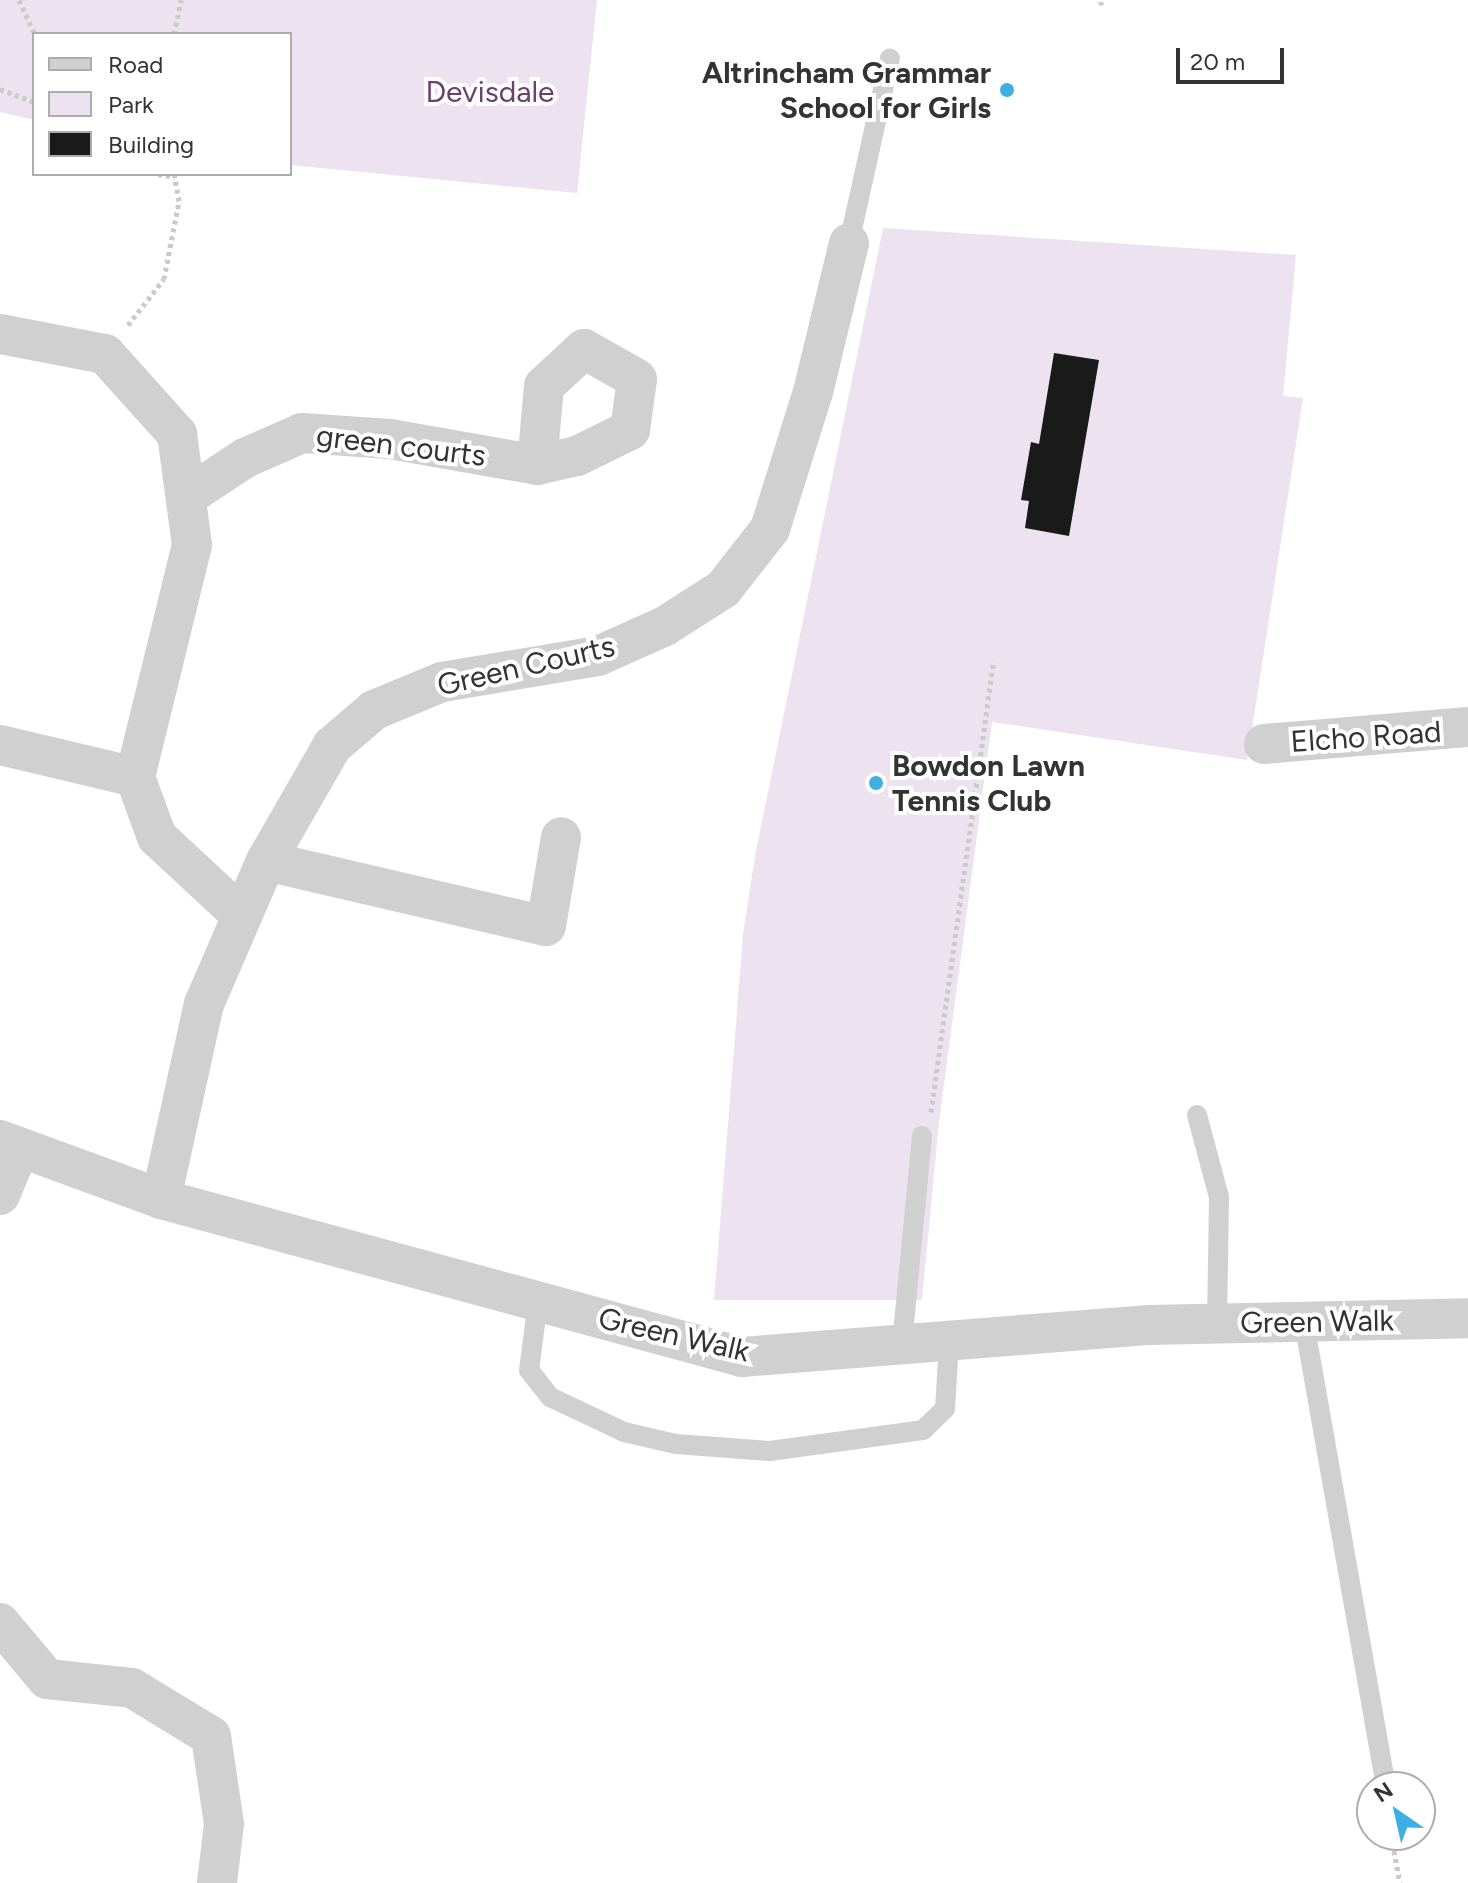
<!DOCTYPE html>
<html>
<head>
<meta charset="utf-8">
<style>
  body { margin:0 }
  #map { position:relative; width:1468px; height:1883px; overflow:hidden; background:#fff; font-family:Figtree,sans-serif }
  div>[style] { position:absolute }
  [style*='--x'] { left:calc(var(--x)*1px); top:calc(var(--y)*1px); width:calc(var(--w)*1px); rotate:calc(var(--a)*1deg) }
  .green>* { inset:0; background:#ede2ef }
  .building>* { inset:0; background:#1a1a1a }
  .path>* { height:5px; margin-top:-2.5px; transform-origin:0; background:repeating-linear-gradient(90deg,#cacaca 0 4px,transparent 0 8px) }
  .service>* { height:20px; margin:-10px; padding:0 10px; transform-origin:10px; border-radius:10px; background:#d0d0d0 }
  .minor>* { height:40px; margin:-20px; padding:0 20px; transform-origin:20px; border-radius:20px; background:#d0d0d0 }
  .dots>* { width:22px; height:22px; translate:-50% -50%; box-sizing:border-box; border:4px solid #fff; border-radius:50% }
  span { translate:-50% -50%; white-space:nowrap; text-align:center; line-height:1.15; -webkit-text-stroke:8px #fff; paint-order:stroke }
  .poi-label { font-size:30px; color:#333; font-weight:700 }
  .right { translate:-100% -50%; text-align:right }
  .left { translate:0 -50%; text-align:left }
  .park-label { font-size:30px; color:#6b406f }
  .street-label { font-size:30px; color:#333 }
  .legend { position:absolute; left:32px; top:32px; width:260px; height:144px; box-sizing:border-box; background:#fff; border:2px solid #adadad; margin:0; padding:10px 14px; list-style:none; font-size:24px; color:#333 }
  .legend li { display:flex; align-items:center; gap:16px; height:40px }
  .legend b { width:40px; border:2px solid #adadad }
  .north { position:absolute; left:1356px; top:1771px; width:80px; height:80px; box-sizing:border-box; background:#fff; border:2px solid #adadad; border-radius:50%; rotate:326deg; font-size:22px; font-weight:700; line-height:32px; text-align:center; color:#333 }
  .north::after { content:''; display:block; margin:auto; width:28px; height:36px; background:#3dafe2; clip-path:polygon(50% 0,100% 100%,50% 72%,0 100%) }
  .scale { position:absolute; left:1176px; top:48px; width:108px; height:36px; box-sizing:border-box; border:4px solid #333; border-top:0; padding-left:10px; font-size:24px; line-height:28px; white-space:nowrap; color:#333; -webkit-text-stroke:6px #fff; paint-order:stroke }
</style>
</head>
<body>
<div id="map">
  <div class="green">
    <i style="clip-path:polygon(0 0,597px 0,577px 193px,290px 165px,290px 34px,34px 34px,34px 120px,0 112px)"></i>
    <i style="clip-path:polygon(883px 228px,1296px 255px,1283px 396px,1303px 398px,1252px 729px,1247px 760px,992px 722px,939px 1122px,922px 1300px,714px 1300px,743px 935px,755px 856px)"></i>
  </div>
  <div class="building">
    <i style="clip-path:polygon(1054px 353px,1099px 360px,1069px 536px,1025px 528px,1029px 501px,1021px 500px,1031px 442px,1039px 444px)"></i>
  </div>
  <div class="path">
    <i style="--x:19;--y:0;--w:38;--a:65"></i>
    <i style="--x:1101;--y:5;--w:5;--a:-90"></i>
    <i style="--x:174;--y:34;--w:35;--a:-78"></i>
    <i style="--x:0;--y:89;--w:36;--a:21"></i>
    <i style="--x:158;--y:174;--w:17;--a:10"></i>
    <i style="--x:128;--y:325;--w:58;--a:-52"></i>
    <i style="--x:164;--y:279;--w:79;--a:-79.1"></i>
    <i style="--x:179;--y:201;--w:27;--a:-100"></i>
    <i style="--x:931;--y:1112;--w:456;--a:-82.1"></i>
    <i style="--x:1391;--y:1835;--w:49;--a:79.4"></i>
  </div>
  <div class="service">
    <i style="--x:849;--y:243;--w:189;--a:-77.5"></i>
    <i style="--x:1197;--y:1115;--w:85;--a:75"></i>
    <i style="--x:1219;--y:1197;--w:126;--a:90.9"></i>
    <i style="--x:538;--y:1301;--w:70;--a:97.4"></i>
    <i style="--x:529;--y:1370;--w:34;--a:52"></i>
    <i style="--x:550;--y:1397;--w:82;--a:25.3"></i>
    <i style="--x:624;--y:1432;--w:53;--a:13"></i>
    <i style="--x:676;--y:1444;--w:94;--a:4.3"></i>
    <i style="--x:770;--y:1451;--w:154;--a:-7.8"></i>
    <i style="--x:923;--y:1430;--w:30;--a:-44"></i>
    <i style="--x:945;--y:1409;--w:68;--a:-86.6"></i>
    <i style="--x:1304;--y:1322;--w:472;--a:80"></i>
    <i style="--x:902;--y:1344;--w:209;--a:-84.5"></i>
  </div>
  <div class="minor">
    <i style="--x:0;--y:334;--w:107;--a:10.8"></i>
    <i style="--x:105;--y:354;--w:108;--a:48"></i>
    <i style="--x:177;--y:434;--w:112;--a:82.3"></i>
    <i style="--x:192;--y:545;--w:239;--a:103.8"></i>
    <i style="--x:135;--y:777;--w:64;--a:69.9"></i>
    <i style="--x:157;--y:837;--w:116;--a:42.9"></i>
    <i style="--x:186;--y:497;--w:71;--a:-33.5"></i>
    <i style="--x:245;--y:458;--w:62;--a:-23.7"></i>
    <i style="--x:302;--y:433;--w:88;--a:3.9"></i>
    <i style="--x:390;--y:439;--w:149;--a:10"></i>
    <i style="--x:537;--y:465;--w:41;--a:-12.7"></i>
    <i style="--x:577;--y:456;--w:59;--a:-26.1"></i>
    <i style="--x:630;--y:430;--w:51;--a:-82.2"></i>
    <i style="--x:637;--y:379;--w:61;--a:-150.5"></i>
    <i style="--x:584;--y:349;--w:54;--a:137.2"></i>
    <i style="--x:544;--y:386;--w:79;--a:95.1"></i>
    <i style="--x:1264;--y:744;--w:205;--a:-4.8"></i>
    <i style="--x:0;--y:745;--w:139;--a:13.3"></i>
    <i style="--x:266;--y:861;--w:287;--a:13.1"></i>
    <i style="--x:546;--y:926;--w:90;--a:-80.4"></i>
    <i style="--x:0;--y:1140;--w:171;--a:20.1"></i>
    <i style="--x:161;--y:1199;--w:602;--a:15.21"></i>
    <i style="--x:742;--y:1357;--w:406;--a:-4.5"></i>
    <i style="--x:1147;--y:1325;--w:321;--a:-1.2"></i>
    <i style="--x:0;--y:1195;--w:50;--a:-67.6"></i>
    <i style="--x:161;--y:1199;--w:200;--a:-77.6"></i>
    <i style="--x:204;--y:1004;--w:156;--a:-66.6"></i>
    <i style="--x:266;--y:861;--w:133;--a:-60.1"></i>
    <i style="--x:332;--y:746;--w:55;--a:-40.6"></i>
    <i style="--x:374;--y:710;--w:74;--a:-22.4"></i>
    <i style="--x:442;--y:682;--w:158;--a:-9.5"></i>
    <i style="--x:598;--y:656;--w:73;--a:-24.1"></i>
    <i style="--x:665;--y:626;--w:69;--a:-32.5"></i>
    <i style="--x:723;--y:589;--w:76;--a:-51.9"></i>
    <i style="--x:770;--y:529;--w:144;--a:-72.6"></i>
    <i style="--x:813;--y:392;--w:153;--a:-76.4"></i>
    <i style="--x:0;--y:1623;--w:73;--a:50"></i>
    <i style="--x:47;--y:1679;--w:85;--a:6"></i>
    <i style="--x:132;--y:1688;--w:92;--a:31.3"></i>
    <i style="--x:211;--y:1736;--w:89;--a:81.6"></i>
    <i style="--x:224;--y:1824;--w:59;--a:96.8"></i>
  </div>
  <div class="dots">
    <i style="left:1007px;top:90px;background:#3dafe2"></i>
    <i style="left:876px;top:783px;background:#3dafe2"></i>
  </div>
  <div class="poi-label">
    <span class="right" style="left:991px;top:90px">Altrincham Grammar<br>School for Girls</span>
    <span class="left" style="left:892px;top:783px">Bowdon Lawn<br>Tennis Club</span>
  </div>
  <div class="park-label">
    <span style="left:490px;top:92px">Devisdale</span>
  </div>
  <div class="street-label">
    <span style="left:401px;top:446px;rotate:7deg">green courts</span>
    <span style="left:526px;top:666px;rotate:-13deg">Green Courts</span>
    <span style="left:1366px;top:737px;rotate:-4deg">Elcho Road</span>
    <span style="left:1317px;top:1322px;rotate:-1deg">Green Walk</span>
    <span style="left:674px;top:1335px;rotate:13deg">Green Walk</span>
  </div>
  <ul class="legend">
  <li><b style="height:10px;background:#d0d0d0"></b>Road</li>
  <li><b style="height:22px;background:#ede2ef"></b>Park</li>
  <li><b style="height:22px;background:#1a1a1a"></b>Building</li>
  </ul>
  <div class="north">N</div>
  <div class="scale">20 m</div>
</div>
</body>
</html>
